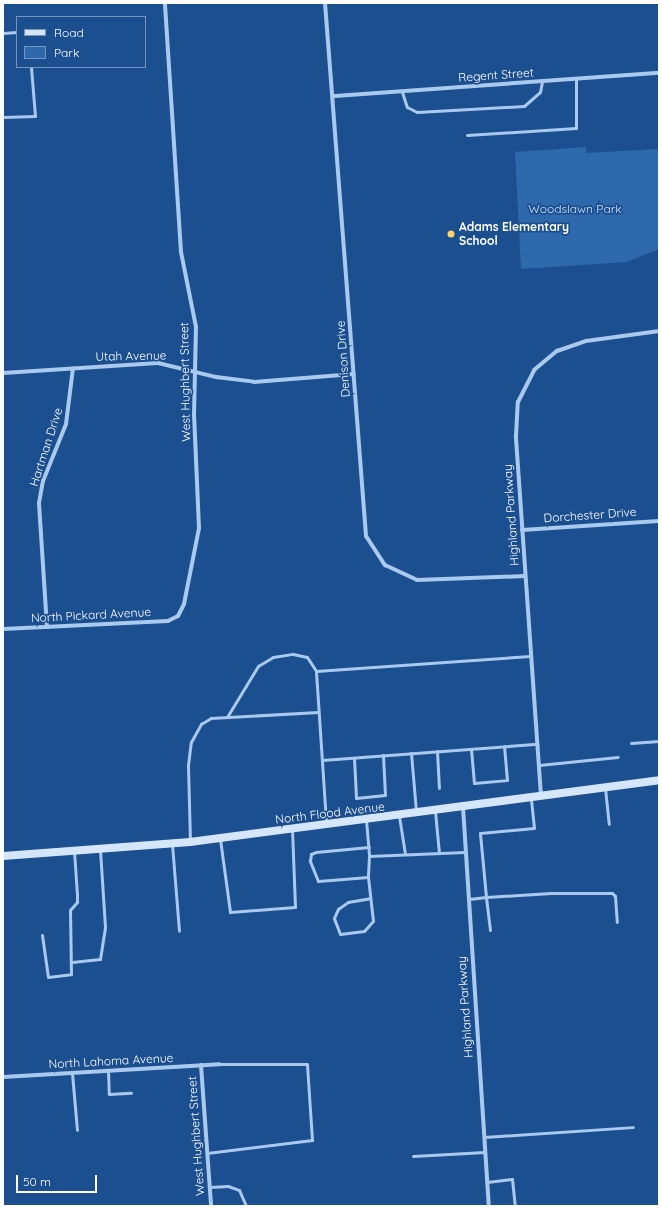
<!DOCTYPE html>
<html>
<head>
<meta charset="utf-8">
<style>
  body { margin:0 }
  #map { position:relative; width:662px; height:1209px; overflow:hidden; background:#1b4f8f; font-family:Quicksand,sans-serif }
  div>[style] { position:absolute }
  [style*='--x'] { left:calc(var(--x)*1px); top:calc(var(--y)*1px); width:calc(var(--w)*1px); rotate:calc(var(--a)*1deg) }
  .green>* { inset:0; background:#2e69ad }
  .lane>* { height:3px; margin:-1.5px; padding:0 1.5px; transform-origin:1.5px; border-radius:1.5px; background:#a9c9ee }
  .street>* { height:4px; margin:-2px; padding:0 2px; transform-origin:2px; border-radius:2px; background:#a9c9ee }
  .secondary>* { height:8px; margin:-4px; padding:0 4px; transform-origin:4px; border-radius:4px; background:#d6e6fa }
  .dots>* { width:11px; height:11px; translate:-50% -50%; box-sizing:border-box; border:2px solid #1b4f8f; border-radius:50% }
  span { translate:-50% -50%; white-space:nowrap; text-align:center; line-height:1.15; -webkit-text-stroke:3.5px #1b4f8f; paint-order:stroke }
  .street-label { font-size:12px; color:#fff }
  .park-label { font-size:12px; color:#cfe3fa }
  .poi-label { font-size:12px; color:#fff; font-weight:700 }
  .left { translate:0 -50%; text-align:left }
  .frame { position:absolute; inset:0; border:4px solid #fff; pointer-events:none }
  .legend { position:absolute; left:16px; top:16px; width:130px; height:52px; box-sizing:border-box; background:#1b4f8f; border:1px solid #7695bc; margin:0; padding:5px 7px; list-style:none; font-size:12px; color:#fff }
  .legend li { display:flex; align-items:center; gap:8px; height:20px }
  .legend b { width:20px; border:1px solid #7695bc }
  .scale { position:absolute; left:16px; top:1175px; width:81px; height:18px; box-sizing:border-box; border:2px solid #fff; border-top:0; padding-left:5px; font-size:12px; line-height:14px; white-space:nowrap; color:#fff; -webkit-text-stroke:3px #1b4f8f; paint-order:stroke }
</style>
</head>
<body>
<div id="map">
  <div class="green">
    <i style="clip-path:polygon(586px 147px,586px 153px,659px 149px,659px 249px,627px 262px,521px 269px,515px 152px)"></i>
  </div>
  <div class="lane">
    <i style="--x:3;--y:33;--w:14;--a:-4"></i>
    <i style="--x:402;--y:92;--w:16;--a:72"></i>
    <i style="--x:407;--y:107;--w:11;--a:27"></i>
    <i style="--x:417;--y:112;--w:107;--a:-3.2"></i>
    <i style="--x:524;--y:106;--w:21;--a:-41"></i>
    <i style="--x:540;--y:92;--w:10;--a:-79"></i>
    <i style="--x:3;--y:117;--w:32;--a:-2"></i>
    <i style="--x:35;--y:116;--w:49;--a:-94.7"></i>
    <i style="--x:467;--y:135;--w:109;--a:-3.7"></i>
    <i style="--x:576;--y:128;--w:49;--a:-90"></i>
    <i style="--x:227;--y:717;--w:60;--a:-58.7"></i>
    <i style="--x:258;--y:666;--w:17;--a:-31"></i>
    <i style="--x:273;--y:657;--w:20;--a:-9"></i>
    <i style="--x:293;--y:654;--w:14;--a:12"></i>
    <i style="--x:307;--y:657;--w:17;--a:57"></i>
    <i style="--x:631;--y:743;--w:28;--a:-4"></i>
    <i style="--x:471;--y:749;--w:34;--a:85"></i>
    <i style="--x:474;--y:783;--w:33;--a:-5"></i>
    <i style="--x:507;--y:780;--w:34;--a:-95"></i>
    <i style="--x:437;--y:751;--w:37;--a:87"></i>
    <i style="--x:411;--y:753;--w:58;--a:85.1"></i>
    <i style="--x:354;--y:758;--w:40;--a:87.1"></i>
    <i style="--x:356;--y:798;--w:29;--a:-6"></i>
    <i style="--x:385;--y:795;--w:40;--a:-92.9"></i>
    <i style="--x:322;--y:760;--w:216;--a:-4.3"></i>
    <i style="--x:539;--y:765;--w:79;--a:-5.8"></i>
    <i style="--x:605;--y:788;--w:36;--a:84"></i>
    <i style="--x:435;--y:811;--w:42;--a:84.6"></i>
    <i style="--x:399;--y:816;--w:37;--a:81"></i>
    <i style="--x:366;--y:820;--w:36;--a:85"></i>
    <i style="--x:369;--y:856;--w:96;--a:-2.4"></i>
    <i style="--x:326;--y:822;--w:151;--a:-93.8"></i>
    <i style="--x:316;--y:671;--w:215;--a:-4"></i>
    <i style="--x:220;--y:839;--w:74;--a:82.2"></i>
    <i style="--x:230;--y:912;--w:65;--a:-4.4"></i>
    <i style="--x:295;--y:907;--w:77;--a:-92.2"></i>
    <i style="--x:190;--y:842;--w:77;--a:-91.5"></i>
    <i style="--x:188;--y:765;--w:23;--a:-83"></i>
    <i style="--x:191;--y:742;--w:21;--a:-61"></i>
    <i style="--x:201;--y:724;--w:12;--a:-31"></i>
    <i style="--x:211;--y:718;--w:107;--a:-3.2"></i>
    <i style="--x:172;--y:844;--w:87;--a:85.4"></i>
    <i style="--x:369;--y:856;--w:21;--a:93"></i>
    <i style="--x:368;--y:877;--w:44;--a:83.5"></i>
    <i style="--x:373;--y:921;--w:13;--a:132"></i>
    <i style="--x:364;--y:931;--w:24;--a:173"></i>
    <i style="--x:340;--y:934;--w:17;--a:-111"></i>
    <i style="--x:334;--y:918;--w:10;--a:-66"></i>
    <i style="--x:338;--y:909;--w:12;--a:-35"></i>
    <i style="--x:348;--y:902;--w:22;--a:-10"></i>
    <i style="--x:368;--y:877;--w:50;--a:175.4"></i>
    <i style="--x:318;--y:881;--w:22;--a:-112"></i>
    <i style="--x:310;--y:861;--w:7;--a:-82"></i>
    <i style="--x:311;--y:854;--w:5;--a:-22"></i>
    <i style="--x:316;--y:852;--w:53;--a:-5.4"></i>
    <i style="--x:469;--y:899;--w:17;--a:-7"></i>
    <i style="--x:486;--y:897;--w:64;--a:-95.4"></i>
    <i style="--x:480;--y:833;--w:54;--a:-5.3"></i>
    <i style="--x:534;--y:828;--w:30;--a:-96"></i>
    <i style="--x:490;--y:930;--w:33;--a:-97"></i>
    <i style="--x:486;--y:897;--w:65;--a:-3.5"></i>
    <i style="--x:551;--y:893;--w:61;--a:0"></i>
    <i style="--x:612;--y:893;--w:4;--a:45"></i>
    <i style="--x:615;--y:896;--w:26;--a:86"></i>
    <i style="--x:42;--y:935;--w:42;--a:81.9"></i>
    <i style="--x:48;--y:977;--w:23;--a:-7"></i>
    <i style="--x:71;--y:974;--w:64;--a:-90.9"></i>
    <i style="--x:70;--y:910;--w:11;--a:-49"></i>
    <i style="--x:77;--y:902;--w:7;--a:-90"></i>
    <i style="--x:77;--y:895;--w:44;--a:-93.9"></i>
    <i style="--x:72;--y:962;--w:28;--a:-6"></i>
    <i style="--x:100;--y:959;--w:32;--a:-81"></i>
    <i style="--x:105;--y:927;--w:78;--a:-93.7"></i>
    <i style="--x:108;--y:1071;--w:23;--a:88"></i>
    <i style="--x:109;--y:1094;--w:22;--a:-3"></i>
    <i style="--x:72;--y:1073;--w:57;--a:85"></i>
    <i style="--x:484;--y:1137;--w:149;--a:-3.8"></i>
    <i style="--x:207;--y:1153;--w:106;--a:-7.1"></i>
    <i style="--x:312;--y:1140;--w:76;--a:-93.8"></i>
    <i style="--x:307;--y:1064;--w:87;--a:180"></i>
    <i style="--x:413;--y:1156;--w:72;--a:-3.2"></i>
    <i style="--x:487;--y:1182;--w:25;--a:-7"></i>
    <i style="--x:512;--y:1179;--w:27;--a:84"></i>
    <i style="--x:210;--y:1187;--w:18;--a:-3"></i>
    <i style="--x:228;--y:1186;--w:12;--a:20"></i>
    <i style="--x:239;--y:1190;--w:17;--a:66"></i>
  </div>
  <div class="street">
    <i style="--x:325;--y:3;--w:535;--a:85.6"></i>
    <i style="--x:366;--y:536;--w:35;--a:57"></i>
    <i style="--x:385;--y:565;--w:35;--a:25"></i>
    <i style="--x:417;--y:580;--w:108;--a:-2.1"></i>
    <i style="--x:335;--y:96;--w:325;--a:-4.1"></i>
    <i style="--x:3;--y:373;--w:155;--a:-3.7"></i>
    <i style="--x:158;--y:363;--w:60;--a:13.6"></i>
    <i style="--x:216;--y:377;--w:38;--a:7"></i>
    <i style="--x:254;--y:382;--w:100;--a:-4.6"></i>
    <i style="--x:522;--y:530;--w:137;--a:-3.8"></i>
    <i style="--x:47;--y:627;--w:124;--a:-93.7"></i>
    <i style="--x:39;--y:503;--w:22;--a:-80"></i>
    <i style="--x:43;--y:481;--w:61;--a:-68"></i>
    <i style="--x:66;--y:424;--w:56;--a:-82.9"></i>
    <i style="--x:3;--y:629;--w:165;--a:-2.8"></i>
    <i style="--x:168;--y:621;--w:11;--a:-27"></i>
    <i style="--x:178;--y:616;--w:13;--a:-63"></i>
    <i style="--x:184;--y:604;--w:77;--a:-78.8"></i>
    <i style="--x:199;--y:528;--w:113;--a:-92.5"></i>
    <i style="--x:194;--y:415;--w:88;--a:-88.7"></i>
    <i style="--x:196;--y:327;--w:76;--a:-101.3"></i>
    <i style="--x:181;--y:252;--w:250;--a:-93.7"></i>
    <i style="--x:541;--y:796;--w:361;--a:-94"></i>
    <i style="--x:516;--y:436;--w:34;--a:-87"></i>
    <i style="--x:518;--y:402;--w:36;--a:-63"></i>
    <i style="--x:534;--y:370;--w:30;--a:-40"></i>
    <i style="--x:557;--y:351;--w:31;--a:-19"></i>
    <i style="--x:586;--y:341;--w:74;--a:-7.8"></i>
    <i style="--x:463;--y:807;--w:400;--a:86.3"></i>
    <i style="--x:201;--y:1065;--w:141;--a:85.9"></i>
    <i style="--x:3;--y:1077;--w:217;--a:-3.4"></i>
  </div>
  <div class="secondary">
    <i style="--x:3;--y:856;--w:188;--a:-4.3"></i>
    <i style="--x:190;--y:842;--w:473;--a:-7.5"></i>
  </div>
  <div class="dots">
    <i style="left:451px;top:234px;background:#ffd166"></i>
  </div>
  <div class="street-label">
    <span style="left:496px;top:75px;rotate:-4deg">Regent Street</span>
    <span style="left:131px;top:356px;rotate:-1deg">Utah Avenue</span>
    <span style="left:343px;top:359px;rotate:-94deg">Denison Drive</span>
    <span style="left:185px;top:382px;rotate:-91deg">West Hughbert Street</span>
    <span style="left:46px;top:447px;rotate:-72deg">Hartman Drive</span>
    <span style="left:511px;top:515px;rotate:-94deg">Highland Parkway</span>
    <span style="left:590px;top:515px;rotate:-4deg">Dorchester Drive</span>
    <span style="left:91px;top:615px;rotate:-3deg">North Pickard Avenue</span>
    <span style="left:330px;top:813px;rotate:-7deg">North Flood Avenue</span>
    <span style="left:465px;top:1007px;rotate:-94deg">Highland Parkway</span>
    <span style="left:111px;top:1061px;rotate:-3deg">North Lahoma Avenue</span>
    <span style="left:196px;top:1136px;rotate:-94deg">West Hughbert Street</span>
  </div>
  <div class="park-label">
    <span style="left:575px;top:209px">Woodslawn Park</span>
  </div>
  <div class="poi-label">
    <span class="left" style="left:459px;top:234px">Adams Elementary<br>School</span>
  </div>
  <div class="frame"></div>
  <ul class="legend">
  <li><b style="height:5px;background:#d6e6fa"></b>Road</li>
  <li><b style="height:11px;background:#2e69ad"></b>Park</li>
  </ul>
  <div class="scale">50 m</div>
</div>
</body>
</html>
